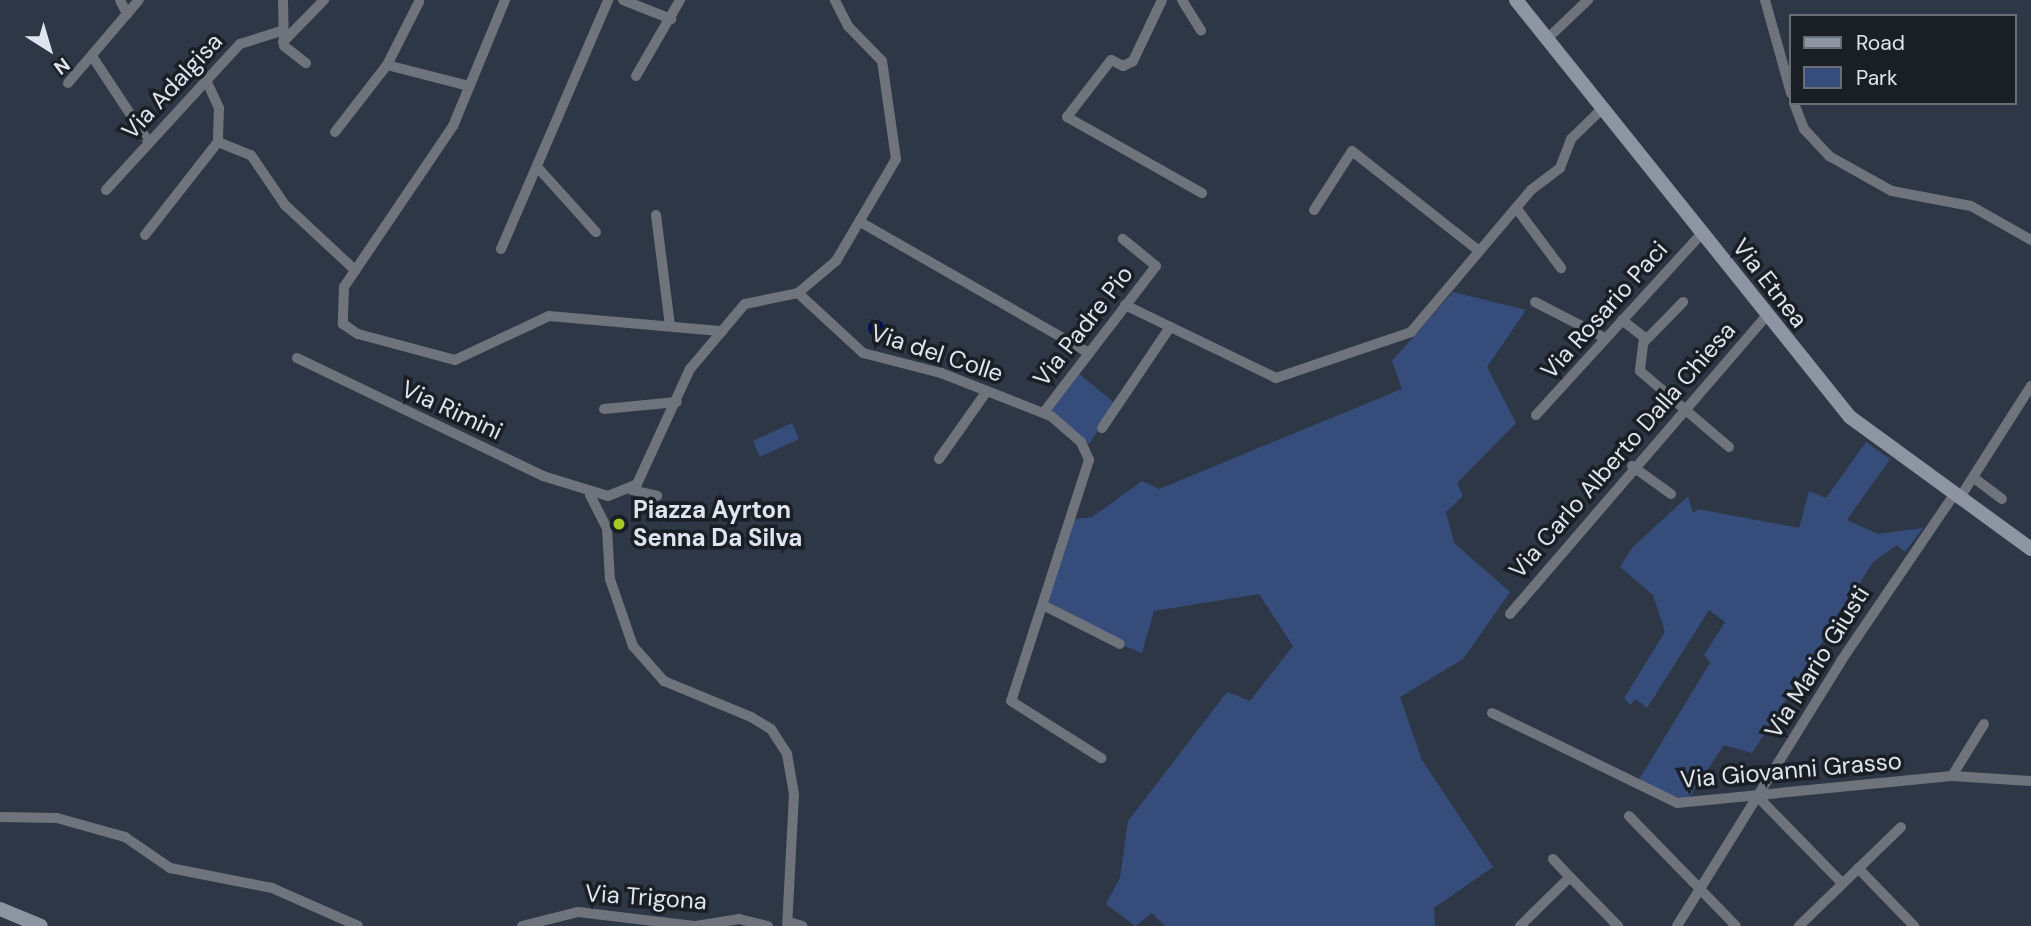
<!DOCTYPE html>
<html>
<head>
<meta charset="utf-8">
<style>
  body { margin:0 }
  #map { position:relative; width:2031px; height:926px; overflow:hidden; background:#2e3746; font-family:"DM Sans",sans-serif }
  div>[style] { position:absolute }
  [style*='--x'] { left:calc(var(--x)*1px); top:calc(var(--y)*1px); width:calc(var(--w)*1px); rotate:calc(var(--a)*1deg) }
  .green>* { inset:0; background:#364d7b }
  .water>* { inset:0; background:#000f57 }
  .round { border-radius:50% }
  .minor>* { height:10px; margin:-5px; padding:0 5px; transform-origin:5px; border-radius:5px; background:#6f737b }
  .secondary>* { height:14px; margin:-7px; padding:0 7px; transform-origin:7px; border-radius:7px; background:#8e95a2 }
  .dots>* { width:19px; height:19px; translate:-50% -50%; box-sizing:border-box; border:4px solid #1a1e25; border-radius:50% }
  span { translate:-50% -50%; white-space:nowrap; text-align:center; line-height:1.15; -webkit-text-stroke:7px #1a1e25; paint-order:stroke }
  .street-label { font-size:24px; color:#dfe4ee }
  .poi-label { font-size:24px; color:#dfe4ee; font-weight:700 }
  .left { translate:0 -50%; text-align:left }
  .legend { position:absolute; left:1789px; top:14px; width:228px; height:91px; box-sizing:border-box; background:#1a1e25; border:2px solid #696d75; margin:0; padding:9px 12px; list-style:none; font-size:21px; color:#dfe4ee }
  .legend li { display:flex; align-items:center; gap:14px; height:35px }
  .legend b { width:35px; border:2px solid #696d75 }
  .north { position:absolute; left:14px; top:14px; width:70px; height:70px; -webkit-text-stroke:5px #1a1e25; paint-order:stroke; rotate:143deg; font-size:19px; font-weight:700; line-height:28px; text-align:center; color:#dfe4ee }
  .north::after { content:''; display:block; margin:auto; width:24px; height:32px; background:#dfe4ee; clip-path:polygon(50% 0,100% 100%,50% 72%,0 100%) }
</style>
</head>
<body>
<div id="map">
  <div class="green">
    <i style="clip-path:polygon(1453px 292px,1526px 310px,1487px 367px,1516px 423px,1457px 483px,1463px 496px,1446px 512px,1454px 543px,1510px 592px,1463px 659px,1400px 697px,1422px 760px,1493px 867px,1434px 908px,1435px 926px,1165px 926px,1152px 913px,1135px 926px,1106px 904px,1120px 878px,1128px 821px,1227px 692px,1250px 701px,1293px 646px,1259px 594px,1154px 611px,1142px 653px,1125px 646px,1048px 601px,1075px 519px,1092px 517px,1142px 481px,1159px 489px,1402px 389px,1392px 361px)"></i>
    <i style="clip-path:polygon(1078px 373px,1116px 404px,1089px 444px,1050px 410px)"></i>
    <i style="clip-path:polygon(792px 423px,799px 439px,760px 457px,753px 441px)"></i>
    <i style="clip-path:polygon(1866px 442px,1890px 459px,1847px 520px,1878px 534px,1923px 528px,1905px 552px,1897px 545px,1873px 562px,1752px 753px,1724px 745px,1687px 801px,1638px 781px,1710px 663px,1704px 655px,1725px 622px,1709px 610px,1647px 708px,1636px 699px,1630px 705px,1624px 698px,1665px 632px,1653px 595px,1620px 567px,1632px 548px,1688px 496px,1693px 513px,1698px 509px,1799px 528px,1809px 491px,1826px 498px)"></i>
  </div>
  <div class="water">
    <i class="round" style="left:868px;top:320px;width:16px;height:16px"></i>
  </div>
  <div class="minor">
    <i style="--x:120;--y:0;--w:16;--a:63"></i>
    <i style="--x:283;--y:0;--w:46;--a:88.8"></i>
    <i style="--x:284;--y:46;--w:28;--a:38"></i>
    <i style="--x:505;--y:0;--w:136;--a:112.4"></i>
    <i style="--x:453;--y:126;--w:194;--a:124.1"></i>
    <i style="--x:344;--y:287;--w:37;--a:92"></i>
    <i style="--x:343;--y:324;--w:18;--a:34"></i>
    <i style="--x:358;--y:334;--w:100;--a:15"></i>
    <i style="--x:455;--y:360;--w:104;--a:-25.1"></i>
    <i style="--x:549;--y:316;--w:174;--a:5"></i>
    <i style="--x:722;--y:331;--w:35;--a:-50"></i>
    <i style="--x:745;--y:304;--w:54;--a:-11.7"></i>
    <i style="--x:798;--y:293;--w:88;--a:42.7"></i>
    <i style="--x:863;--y:353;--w:81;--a:14.4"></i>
    <i style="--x:941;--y:373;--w:118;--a:21.4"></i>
    <i style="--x:1051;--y:416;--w:40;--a:41"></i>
    <i style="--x:1081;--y:442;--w:20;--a:66"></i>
    <i style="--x:1089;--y:460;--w:253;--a:107.9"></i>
    <i style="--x:1011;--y:701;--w:107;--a:32.3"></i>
    <i style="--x:623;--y:0;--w:52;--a:21.6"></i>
    <i style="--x:1162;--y:0;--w:68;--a:115.4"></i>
    <i style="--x:1133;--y:61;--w:11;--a:153"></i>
    <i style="--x:1123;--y:66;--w:13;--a:-153"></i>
    <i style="--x:1111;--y:60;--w:72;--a:127.7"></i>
    <i style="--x:1067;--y:117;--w:155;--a:29.4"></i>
    <i style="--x:1182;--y:0;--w:36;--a:58"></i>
    <i style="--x:1765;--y:0;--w:97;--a:74.4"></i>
    <i style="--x:1547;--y:39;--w:57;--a:-43.6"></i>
    <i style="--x:283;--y:42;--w:59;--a:-45.7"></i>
    <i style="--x:92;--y:56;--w:102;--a:56.6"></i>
    <i style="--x:387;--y:65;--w:71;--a:-63.1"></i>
    <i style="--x:636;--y:76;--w:88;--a:-59.9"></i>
    <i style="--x:206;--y:80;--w:31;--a:65"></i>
    <i style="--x:219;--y:108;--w:34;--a:92"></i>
    <i style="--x:218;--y:142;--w:35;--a:22"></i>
    <i style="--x:251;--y:155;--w:60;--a:55.8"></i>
    <i style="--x:285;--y:205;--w:96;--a:42.9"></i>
    <i style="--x:68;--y:83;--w:109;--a:-49.5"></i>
    <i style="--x:1794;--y:103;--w:28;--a:69"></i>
    <i style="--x:1804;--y:129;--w:37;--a:47"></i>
    <i style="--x:1829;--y:156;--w:72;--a:29.1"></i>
    <i style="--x:1892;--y:191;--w:80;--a:10.8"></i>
    <i style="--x:1971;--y:206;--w:69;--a:29.5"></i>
    <i style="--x:335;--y:132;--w:85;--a:-52.2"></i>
    <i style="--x:387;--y:65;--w:85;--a:14.4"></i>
    <i style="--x:539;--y:169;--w:85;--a:47.9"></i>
    <i style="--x:106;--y:190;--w:198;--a:-47.5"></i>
    <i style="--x:240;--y:44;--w:43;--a:-17.6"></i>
    <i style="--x:1517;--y:209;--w:74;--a:53.3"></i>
    <i style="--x:1314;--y:210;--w:70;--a:-57.2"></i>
    <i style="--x:1352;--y:151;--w:162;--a:38.2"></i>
    <i style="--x:656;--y:215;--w:112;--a:82.8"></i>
    <i style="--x:862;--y:223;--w:262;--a:29.8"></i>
    <i style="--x:145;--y:235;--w:118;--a:-51.9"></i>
    <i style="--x:501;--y:249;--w:271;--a:-66.7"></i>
    <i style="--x:798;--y:293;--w:50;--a:-40.1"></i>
    <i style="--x:836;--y:261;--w:118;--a:-59.5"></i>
    <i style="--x:896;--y:159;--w:99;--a:-98.1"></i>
    <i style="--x:882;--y:61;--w:49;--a:-134.2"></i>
    <i style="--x:848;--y:26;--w:29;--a:-117"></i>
    <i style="--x:1535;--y:302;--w:79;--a:27.2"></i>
    <i style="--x:1125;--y:305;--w:168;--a:25.8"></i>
    <i style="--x:1276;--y:378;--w:143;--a:-18.8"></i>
    <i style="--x:1411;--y:332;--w:186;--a:-49.8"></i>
    <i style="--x:1531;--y:190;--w:36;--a:-37"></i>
    <i style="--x:1560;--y:168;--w:31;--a:-69"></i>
    <i style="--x:1571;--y:139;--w:45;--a:-44.1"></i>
    <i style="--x:1622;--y:320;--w:28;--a:38"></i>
    <i style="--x:1644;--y:337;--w:34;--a:97"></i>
    <i style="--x:1640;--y:371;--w:117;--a:40.5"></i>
    <i style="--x:1644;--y:342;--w:56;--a:-45.7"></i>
    <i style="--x:297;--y:358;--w:273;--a:25.6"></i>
    <i style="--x:543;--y:476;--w:68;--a:17.1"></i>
    <i style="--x:608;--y:496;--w:31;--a:-22"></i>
    <i style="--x:637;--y:484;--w:127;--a:-65.3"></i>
    <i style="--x:690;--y:369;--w:50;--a:-49.9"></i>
    <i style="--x:604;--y:409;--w:73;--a:-5.5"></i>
    <i style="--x:1044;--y:412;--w:184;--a:-52.5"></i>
    <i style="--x:1156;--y:266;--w:43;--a:-140.7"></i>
    <i style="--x:1536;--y:415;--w:246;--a:-47.6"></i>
    <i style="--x:1102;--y:428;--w:122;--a:-56"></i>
    <i style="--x:939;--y:459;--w:83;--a:-54.8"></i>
    <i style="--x:1632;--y:466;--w:48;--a:35.7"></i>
    <i style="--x:1974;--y:478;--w:35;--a:37"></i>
    <i style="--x:632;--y:490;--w:26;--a:13"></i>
    <i style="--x:590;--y:495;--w:38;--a:63"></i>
    <i style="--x:607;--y:529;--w:50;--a:86.6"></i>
    <i style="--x:610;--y:579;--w:71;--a:71.1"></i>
    <i style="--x:633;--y:646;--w:47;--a:48.5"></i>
    <i style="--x:664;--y:681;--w:94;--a:22.5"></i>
    <i style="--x:751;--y:717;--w:23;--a:31"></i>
    <i style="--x:771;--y:729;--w:30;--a:57"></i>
    <i style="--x:787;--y:754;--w:41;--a:80.1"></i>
    <i style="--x:794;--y:794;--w:132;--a:93"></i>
    <i style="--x:1959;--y:499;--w:134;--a:-57.5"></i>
    <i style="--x:1043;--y:605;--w:86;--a:26.9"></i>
    <i style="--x:1510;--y:614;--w:394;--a:-49.3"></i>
    <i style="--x:1492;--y:713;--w:206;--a:25.9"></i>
    <i style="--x:1677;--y:803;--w:276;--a:-5.6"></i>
    <i style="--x:1952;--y:776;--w:79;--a:3.6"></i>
    <i style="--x:1952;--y:776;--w:61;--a:-58.4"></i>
    <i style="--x:1757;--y:796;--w:122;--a:45.7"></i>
    <i style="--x:1629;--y:816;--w:153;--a:45.8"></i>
    <i style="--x:0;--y:817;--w:57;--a:1"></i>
    <i style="--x:57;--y:818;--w:71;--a:15.6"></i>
    <i style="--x:125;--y:837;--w:55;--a:34.6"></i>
    <i style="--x:170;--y:868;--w:104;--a:11.1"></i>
    <i style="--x:272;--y:888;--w:94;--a:23.8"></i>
    <i style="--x:1553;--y:859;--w:25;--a:47"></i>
    <i style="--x:1858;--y:868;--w:81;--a:46"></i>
    <i style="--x:789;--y:922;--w:14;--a:17"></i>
    <i style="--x:522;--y:926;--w:58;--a:-14"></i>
    <i style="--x:578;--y:912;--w:119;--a:6.8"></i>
    <i style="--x:696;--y:926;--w:44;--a:-9.2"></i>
    <i style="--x:739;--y:919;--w:30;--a:14"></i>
    <i style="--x:1520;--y:926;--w:70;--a:-44.4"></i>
    <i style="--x:1570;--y:877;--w:69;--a:45.6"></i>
    <i style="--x:1677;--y:926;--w:312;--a:-58.2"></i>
    <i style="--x:1841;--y:661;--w:201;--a:-55.8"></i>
    <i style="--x:1799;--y:926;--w:142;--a:-44.1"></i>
  </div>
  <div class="secondary">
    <i style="--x:1516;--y:0;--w:534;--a:51.31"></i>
    <i style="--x:1850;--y:417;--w:224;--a:36.1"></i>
    <i style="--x:0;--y:909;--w:44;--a:22.5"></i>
  </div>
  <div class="dots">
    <i style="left:619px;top:524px;background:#a5c823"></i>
  </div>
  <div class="street-label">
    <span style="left:172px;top:86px;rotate:-47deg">Via Adalgisa</span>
    <span style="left:1770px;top:283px;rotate:52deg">Via Etnea</span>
    <span style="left:1604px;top:310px;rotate:-48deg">Via Rosario Paci</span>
    <span style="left:1083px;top:326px;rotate:-52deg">Via Padre Pio</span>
    <span style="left:937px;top:353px;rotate:18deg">Via del Colle</span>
    <span style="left:452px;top:410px;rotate:25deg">Via Rimini</span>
    <span style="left:1622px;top:450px;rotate:-49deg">Via Carlo Alberto Dalla Chiesa</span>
    <span style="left:1817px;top:662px;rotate:-58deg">Via Mario Giusti</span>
    <span style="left:1791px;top:770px;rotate:-5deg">Via Giovanni Grasso</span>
    <span style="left:646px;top:897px;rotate:4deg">Via Trigona</span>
  </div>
  <div class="poi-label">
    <span class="left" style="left:633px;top:524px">Piazza Ayrton<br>Senna Da Silva</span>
  </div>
  <ul class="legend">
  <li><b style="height:9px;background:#8e95a2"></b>Road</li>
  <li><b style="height:19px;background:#364d7b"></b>Park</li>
  </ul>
  <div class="north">N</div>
</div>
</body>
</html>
